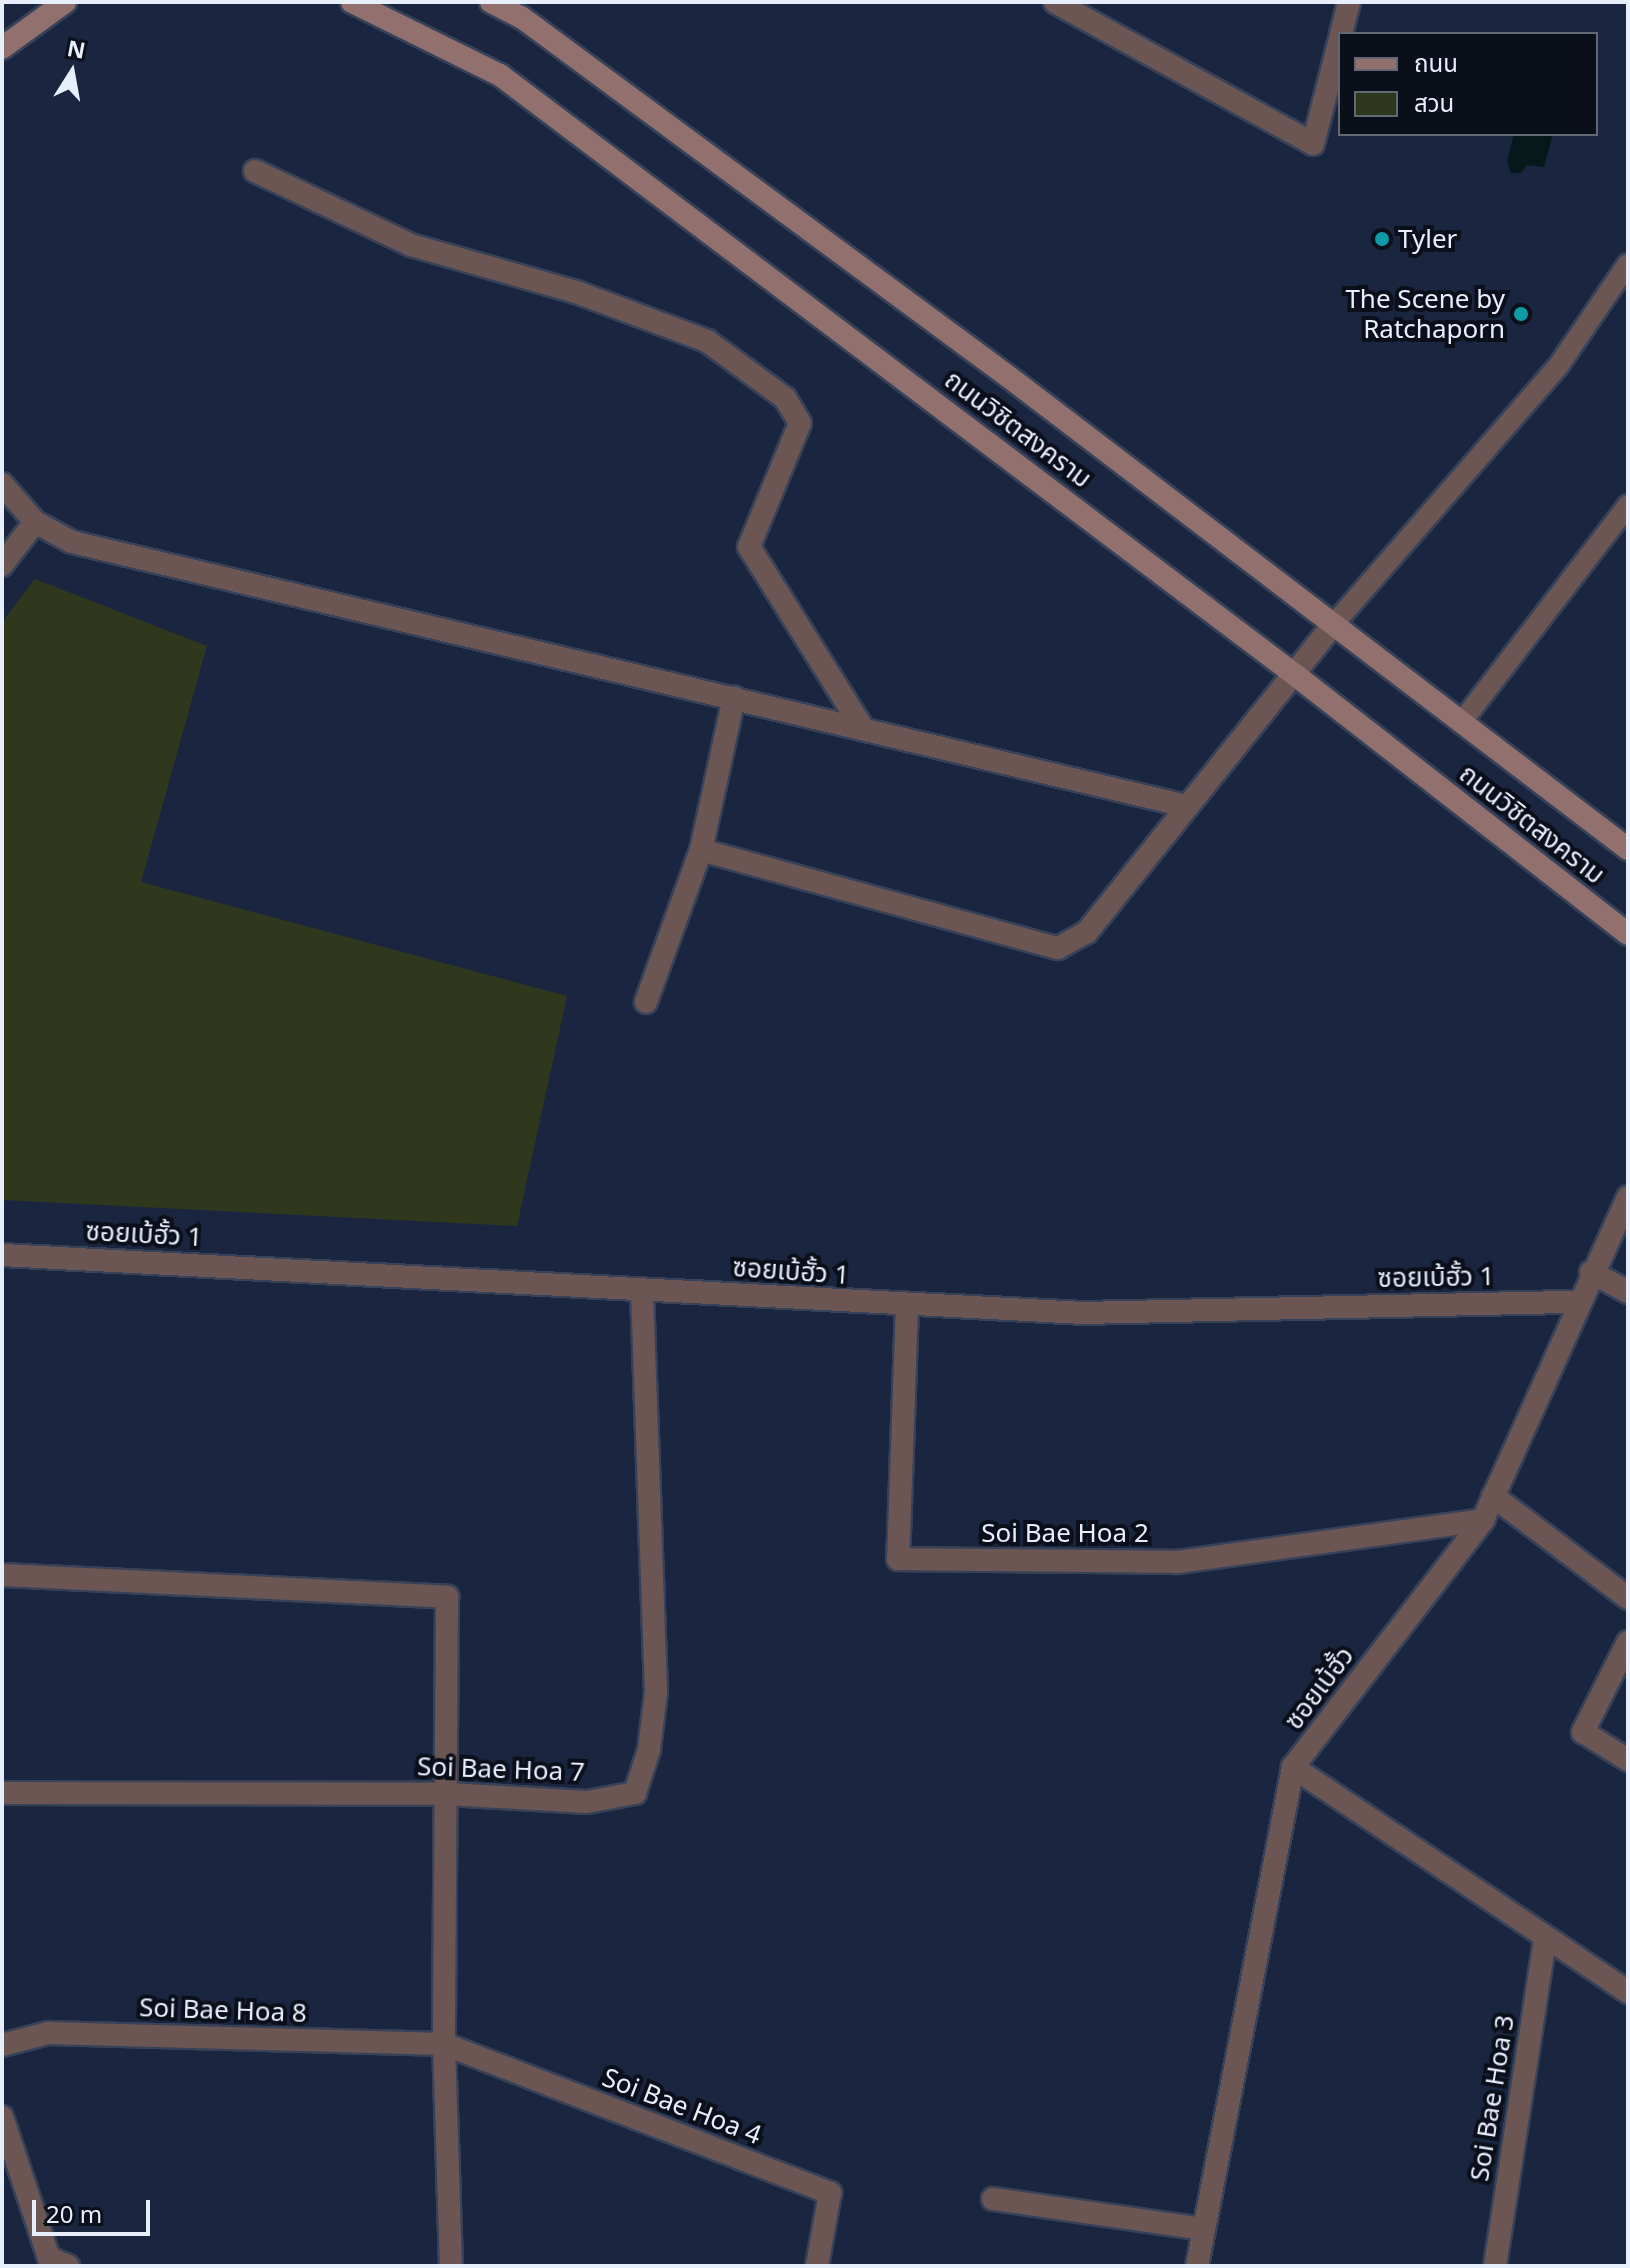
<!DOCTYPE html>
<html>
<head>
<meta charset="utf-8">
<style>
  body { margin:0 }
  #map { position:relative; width:1630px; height:2268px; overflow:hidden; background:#1a263f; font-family:"Noto Sans","Noto Sans Thai",sans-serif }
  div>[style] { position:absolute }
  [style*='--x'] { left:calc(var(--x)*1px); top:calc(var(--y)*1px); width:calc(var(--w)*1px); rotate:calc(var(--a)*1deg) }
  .green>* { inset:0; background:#2f381d }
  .water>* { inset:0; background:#05181a }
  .roads { filter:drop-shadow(2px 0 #374259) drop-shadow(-2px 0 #374259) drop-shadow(0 2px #374259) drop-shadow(0 -2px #374259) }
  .service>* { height:20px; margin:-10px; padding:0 10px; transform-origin:10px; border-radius:10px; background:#6c5654 }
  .minor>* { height:22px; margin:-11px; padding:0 11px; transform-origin:11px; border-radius:11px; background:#6c5654 }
  .secondary>* { height:22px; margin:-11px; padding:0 11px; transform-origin:11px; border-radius:11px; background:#92706d }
  .dots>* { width:22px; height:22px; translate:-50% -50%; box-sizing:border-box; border:4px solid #0a0f1a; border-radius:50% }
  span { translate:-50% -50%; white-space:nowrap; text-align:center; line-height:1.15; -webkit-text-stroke:8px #0a0f1a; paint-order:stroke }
  .poi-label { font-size:26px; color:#e7eefc }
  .left { translate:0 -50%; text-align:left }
  .right { translate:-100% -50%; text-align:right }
  .street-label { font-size:26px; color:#e7eefc }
  .frame { position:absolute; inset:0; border:4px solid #e7eefc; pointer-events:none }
  .legend { position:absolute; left:1338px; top:32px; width:260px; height:104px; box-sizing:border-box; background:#0a0f1a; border:2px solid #626874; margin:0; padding:10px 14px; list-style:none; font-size:24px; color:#e7eefc }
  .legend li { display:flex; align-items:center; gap:16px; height:40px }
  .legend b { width:40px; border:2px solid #626874 }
  .north { position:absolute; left:32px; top:32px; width:80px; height:80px; -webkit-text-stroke:6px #0a0f1a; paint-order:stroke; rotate:11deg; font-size:22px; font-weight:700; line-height:32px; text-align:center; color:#e7eefc }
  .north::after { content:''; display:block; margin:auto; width:28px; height:36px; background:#e7eefc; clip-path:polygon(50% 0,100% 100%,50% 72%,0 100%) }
  .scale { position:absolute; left:32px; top:2200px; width:118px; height:36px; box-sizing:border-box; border:4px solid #e7eefc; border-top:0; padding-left:10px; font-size:24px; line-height:28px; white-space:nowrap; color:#e7eefc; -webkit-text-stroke:6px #0a0f1a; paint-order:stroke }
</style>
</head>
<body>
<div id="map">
  <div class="green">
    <i style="clip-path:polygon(35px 579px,207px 646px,141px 882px,567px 996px,517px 1226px,2px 1200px,2px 622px)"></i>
  </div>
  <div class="water">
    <i style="clip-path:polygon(1514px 134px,1553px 134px,1544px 167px,1527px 165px,1521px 173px,1511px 173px,1507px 162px)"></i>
  </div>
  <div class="roads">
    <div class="service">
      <i style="--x:1334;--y:624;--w:343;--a:-49"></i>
      <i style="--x:1559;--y:365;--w:122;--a:-55.7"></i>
      <i style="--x:1461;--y:723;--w:275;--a:-52.5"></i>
    </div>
    <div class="minor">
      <i style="--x:1055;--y:2;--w:294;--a:28.8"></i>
      <i style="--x:1313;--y:144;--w:108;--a:-75.6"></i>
      <i style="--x:1341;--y:34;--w:33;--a:-76"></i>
      <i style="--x:255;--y:171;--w:173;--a:25.4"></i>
      <i style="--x:411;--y:245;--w:172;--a:15.9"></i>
      <i style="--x:576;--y:292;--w:140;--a:20.5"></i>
      <i style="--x:707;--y:341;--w:97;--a:36.2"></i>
      <i style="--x:785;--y:398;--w:29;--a:59"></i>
      <i style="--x:800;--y:423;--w:134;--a:112.4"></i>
      <i style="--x:749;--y:547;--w:215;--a:57.9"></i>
      <i style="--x:2;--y:484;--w:50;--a:49"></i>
      <i style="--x:35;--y:522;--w:42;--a:28.4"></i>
      <i style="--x:72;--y:542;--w:1145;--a:13.33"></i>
      <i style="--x:2;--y:565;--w:54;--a:-52.5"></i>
      <i style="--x:701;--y:850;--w:370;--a:15.4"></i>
      <i style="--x:1058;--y:948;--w:33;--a:-29"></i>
      <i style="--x:1087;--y:932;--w:395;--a:-51.3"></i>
      <i style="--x:646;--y:1002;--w:162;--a:-70.1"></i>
      <i style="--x:701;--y:850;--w:156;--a:-77.8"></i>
      <i style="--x:2;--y:1255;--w:1082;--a:3.07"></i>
      <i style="--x:1082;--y:1313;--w:495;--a:-1.3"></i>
      <i style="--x:1591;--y:1272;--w:42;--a:28.4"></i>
      <i style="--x:907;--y:1306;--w:253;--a:92"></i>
      <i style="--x:898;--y:1559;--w:280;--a:0.6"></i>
      <i style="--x:1178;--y:1562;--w:308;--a:-7.8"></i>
      <i style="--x:1493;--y:1496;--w:169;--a:37.1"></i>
      <i style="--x:2;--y:1575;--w:446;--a:2.8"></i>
      <i style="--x:447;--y:1597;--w:447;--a:90.4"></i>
      <i style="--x:444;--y:2044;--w:222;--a:88.2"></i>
      <i style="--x:1628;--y:1642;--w:101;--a:116.6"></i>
      <i style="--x:1583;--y:1732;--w:53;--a:31.9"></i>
      <i style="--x:1293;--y:1767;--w:404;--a:33.9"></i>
      <i style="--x:2;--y:1793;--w:446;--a:0.1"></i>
      <i style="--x:448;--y:1794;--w:139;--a:3.3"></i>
      <i style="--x:587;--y:1802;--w:49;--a:-10.6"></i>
      <i style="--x:635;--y:1793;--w:45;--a:-72"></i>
      <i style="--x:649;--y:1750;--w:58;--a:-83.1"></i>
      <i style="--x:656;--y:1692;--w:402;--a:-92"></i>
      <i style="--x:2;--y:2045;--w:48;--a:-14.6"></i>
      <i style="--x:48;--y:2033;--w:396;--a:1.6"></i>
      <i style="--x:444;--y:2044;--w:414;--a:21.1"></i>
      <i style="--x:830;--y:2193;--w:74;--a:100.1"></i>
      <i style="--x:2;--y:2117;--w:149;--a:71.6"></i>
      <i style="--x:993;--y:2199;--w:213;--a:8.1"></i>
      <i style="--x:49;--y:2258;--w:21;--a:23"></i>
      <i style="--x:1197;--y:2266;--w:508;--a:-79.11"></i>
      <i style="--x:1293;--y:1767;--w:312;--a:-52.4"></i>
      <i style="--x:1483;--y:1520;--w:354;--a:-65.8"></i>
      <i style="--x:1495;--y:2266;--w:331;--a:-81.3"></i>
    </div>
    <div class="secondary">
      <i style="--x:352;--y:2;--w:165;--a:26.3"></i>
      <i style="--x:500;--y:75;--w:995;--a:37.03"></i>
      <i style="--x:1294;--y:674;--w:423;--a:37.9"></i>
      <i style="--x:491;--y:2;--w:34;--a:27"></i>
      <i style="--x:521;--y:17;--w:606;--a:36.42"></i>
      <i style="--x:1009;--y:377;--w:778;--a:37.33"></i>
      <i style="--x:2;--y:48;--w:78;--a:-36.1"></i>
    </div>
  </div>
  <div class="dots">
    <i style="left:1382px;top:239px;background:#0f9aa8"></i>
    <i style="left:1521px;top:314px;background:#0f9aa8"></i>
  </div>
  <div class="poi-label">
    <span class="left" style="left:1398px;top:239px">Tyler</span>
    <span class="right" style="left:1505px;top:314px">The Scene by<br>Ratchaporn</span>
  </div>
  <div class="street-label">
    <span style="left:1018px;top:429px;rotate:37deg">ถนนวิชิตสงคราม</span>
    <span style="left:1532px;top:824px;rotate:38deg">ถนนวิชิตสงคราม</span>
    <span style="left:144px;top:1234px;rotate:3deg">ซอยเบ้ฮั้ว 1</span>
    <span style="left:791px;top:1271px;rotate:4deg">ซอยเบ้ฮั้ว 1</span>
    <span style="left:1436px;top:1277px;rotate:-1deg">ซอยเบ้ฮั้ว 1</span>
    <span style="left:1065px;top:1533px">Soi Bae Hoa 2</span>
    <span style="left:1319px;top:1688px;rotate:-53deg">ซอยเบ้ฮั้ว</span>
    <span style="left:501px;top:1769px;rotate:2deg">Soi Bae Hoa 7</span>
    <span style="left:223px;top:2010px;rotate:2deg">Soi Bae Hoa 8</span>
    <span style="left:1492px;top:2098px;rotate:-81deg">Soi Bae Hoa 3</span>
    <span style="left:682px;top:2106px;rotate:21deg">Soi Bae Hoa 4</span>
  </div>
  <div class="frame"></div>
  <ul class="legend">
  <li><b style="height:10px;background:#92706d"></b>ถนน</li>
  <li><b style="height:22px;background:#2f381d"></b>สวน</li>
  </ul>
  <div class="north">N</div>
  <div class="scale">20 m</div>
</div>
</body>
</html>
